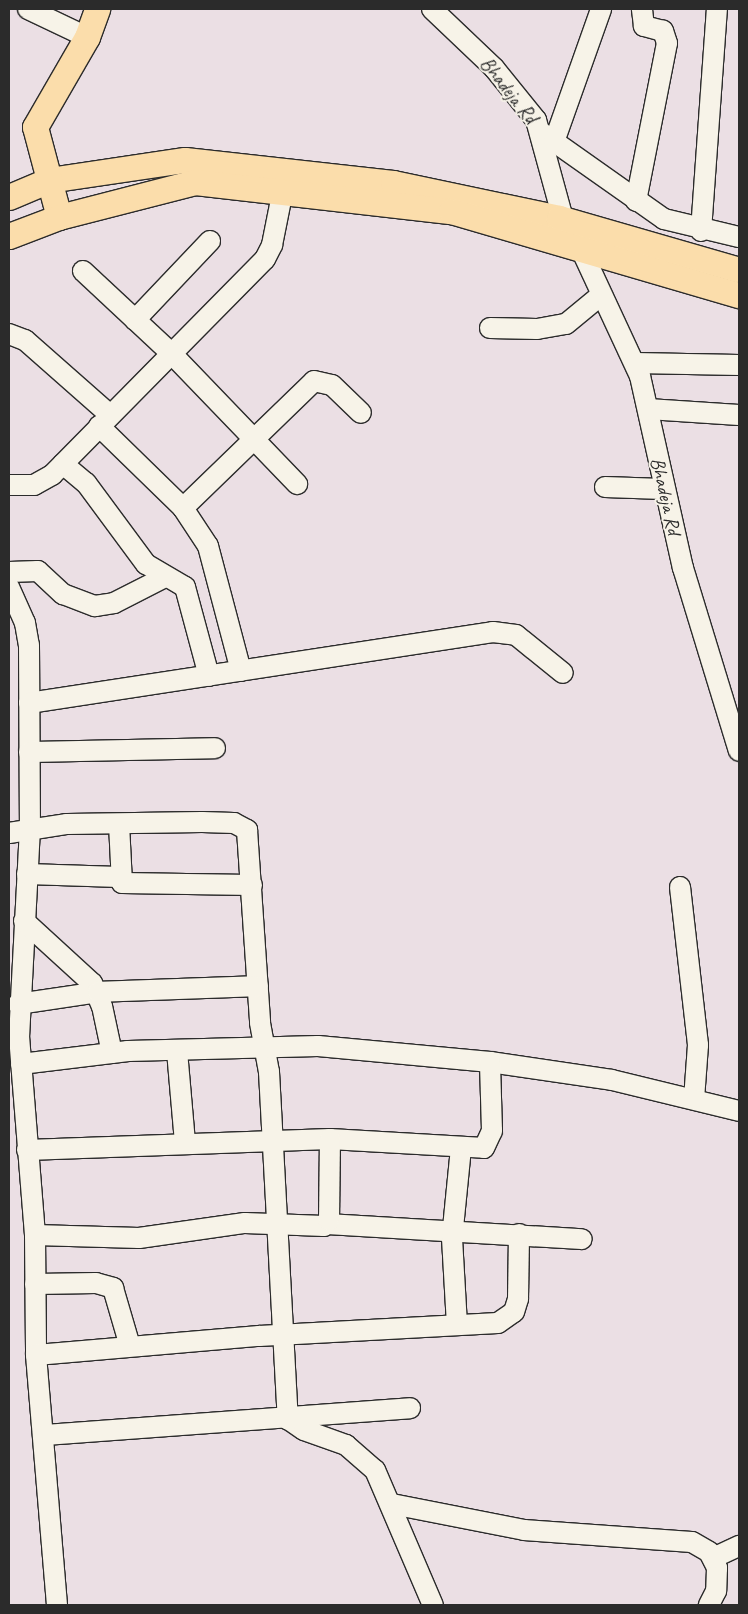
<!DOCTYPE html>
<html>
<head>
<meta charset="utf-8">
<style>
  body { margin:0 }
  #map { position:relative; width:748px; height:1614px; overflow:hidden; background:#ebdfe4; font-family:Caveat,sans-serif }
  div>[style] { position:absolute }
  [style*='--x'] { left:calc(var(--x)*1px); top:calc(var(--y)*1px); width:calc(var(--w)*1px); rotate:calc(var(--a)*1deg) }
  .roads { filter:drop-shadow(1px 0 #2b2b2b) drop-shadow(-1px 0 #2b2b2b) drop-shadow(0 1px #2b2b2b) drop-shadow(0 -1px #2b2b2b) }
  .minor>* { height:20px; margin:-10px; padding:0 10px; transform-origin:10px; border-radius:10px; background:#f7f3e8 }
  .major>* { height:25px; margin:-12.5px; padding:0 12.5px; transform-origin:12.5px; border-radius:12.5px; background:#fbddab }
  span { translate:-50% -50%; white-space:nowrap; text-align:center; line-height:1.15; -webkit-text-stroke:4px #f7f3e8; paint-order:stroke }
  .street-label { font-size:20px; color:#2b2b2b }
  .frame { position:absolute; inset:0; border:10px solid #2b2b2b; pointer-events:none }
</style>
</head>
<body>
<div id="map">
  <div class="roads">
    <div class="minor">
      <i style="--x:28;--y:9;--w:65;--a:25.4"></i>
      <i style="--x:432;--y:9;--w:86;--a:43.6"></i>
      <i style="--x:494;--y:68;--w:67;--a:51.1"></i>
      <i style="--x:536;--y:120;--w:103;--a:74.7"></i>
      <i style="--x:542;--y:133;--w:149;--a:35.2"></i>
      <i style="--x:664;--y:219;--w:77;--a:13.5"></i>
      <i style="--x:554;--y:142;--w:141;--a:-70.5"></i>
      <i style="--x:636;--y:201;--w:161;--a:-78.9"></i>
      <i style="--x:667;--y:43;--w:13;--a:-108"></i>
      <i style="--x:663;--y:31;--w:20;--a:-165"></i>
      <i style="--x:644;--y:26;--w:17;--a:-97"></i>
      <i style="--x:701;--y:231;--w:223;--a:-85.9"></i>
      <i style="--x:580;--y:247;--w:142;--a:65.1"></i>
      <i style="--x:640;--y:376;--w:197;--a:77.4"></i>
      <i style="--x:683;--y:568;--w:191;--a:73"></i>
      <i style="--x:83;--y:271;--w:120;--a:43"></i>
      <i style="--x:171;--y:353;--w:182;--a:46.1"></i>
      <i style="--x:135;--y:320;--w:109;--a:-46.5"></i>
      <i style="--x:490;--y:328;--w:47;--a:1.2"></i>
      <i style="--x:537;--y:329;--w:29;--a:-10"></i>
      <i style="--x:566;--y:324;--w:44;--a:-39.5"></i>
      <i style="--x:9;--y:334;--w:17;--a:21"></i>
      <i style="--x:25;--y:340;--w:113;--a:41.4"></i>
      <i style="--x:635;--y:363;--w:104;--a:1.1"></i>
      <i style="--x:648;--y:409;--w:91;--a:3.8"></i>
      <i style="--x:99;--y:426;--w:117;--a:44.3"></i>
      <i style="--x:183;--y:508;--w:45;--a:56.7"></i>
      <i style="--x:208;--y:546;--w:129;--a:75.2"></i>
      <i style="--x:63;--y:464;--w:30;--a:40"></i>
      <i style="--x:86;--y:483;--w:101;--a:53.5"></i>
      <i style="--x:146;--y:564;--w:45;--a:30.5"></i>
      <i style="--x:185;--y:587;--w:92;--a:74.9"></i>
      <i style="--x:9;--y:485;--w:25;--a:0"></i>
      <i style="--x:34;--y:485;--w:21;--a:-29"></i>
      <i style="--x:52;--y:475;--w:303;--a:-45.4"></i>
      <i style="--x:265;--y:259;--w:16;--a:-63"></i>
      <i style="--x:272;--y:245;--w:56;--a:-78.7"></i>
      <i style="--x:605;--y:487;--w:58;--a:2"></i>
      <i style="--x:183;--y:508;--w:182;--a:-44.1"></i>
      <i style="--x:314;--y:381;--w:18;--a:13"></i>
      <i style="--x:332;--y:385;--w:40;--a:44"></i>
      <i style="--x:9;--y:572;--w:29;--a:-2"></i>
      <i style="--x:38;--y:571;--w:34;--a:43"></i>
      <i style="--x:63;--y:594;--w:34;--a:21"></i>
      <i style="--x:95;--y:606;--w:19;--a:-9"></i>
      <i style="--x:114;--y:603;--w:57;--a:-27"></i>
      <i style="--x:9;--y:587;--w:39;--a:66"></i>
      <i style="--x:25;--y:623;--w:22;--a:80"></i>
      <i style="--x:29;--y:645;--w:183;--a:89.7"></i>
      <i style="--x:30;--y:828;--w:208;--a:93"></i>
      <i style="--x:19;--y:1036;--w:200;--a:85.4"></i>
      <i style="--x:35;--y:1235;--w:120;--a:89.5"></i>
      <i style="--x:36;--y:1355;--w:251;--a:85.2"></i>
      <i style="--x:29;--y:703;--w:469;--a:-8.7"></i>
      <i style="--x:493;--y:632;--w:23;--a:7"></i>
      <i style="--x:516;--y:635;--w:60;--a:39"></i>
      <i style="--x:29;--y:752;--w:186;--a:-1.2"></i>
      <i style="--x:119;--y:824;--w:59;--a:87.1"></i>
      <i style="--x:122;--y:883;--w:130;--a:0.9"></i>
      <i style="--x:9;--y:833;--w:59;--a:-8.8"></i>
      <i style="--x:67;--y:824;--w:135;--a:-0.8"></i>
      <i style="--x:202;--y:822;--w:32;--a:2"></i>
      <i style="--x:234;--y:823;--w:15;--a:28"></i>
      <i style="--x:247;--y:830;--w:193;--a:86.1"></i>
      <i style="--x:260;--y:1023;--w:50;--a:79.6"></i>
      <i style="--x:269;--y:1072;--w:348;--a:86.9"></i>
      <i style="--x:288;--y:1419;--w:19;--a:35"></i>
      <i style="--x:304;--y:1430;--w:45;--a:19.7"></i>
      <i style="--x:346;--y:1445;--w:38;--a:41"></i>
      <i style="--x:375;--y:1470;--w:147;--a:66.8"></i>
      <i style="--x:27;--y:874;--w:92;--a:1.9"></i>
      <i style="--x:680;--y:887;--w:159;--a:83.5"></i>
      <i style="--x:698;--y:1045;--w:54;--a:94.2"></i>
      <i style="--x:24;--y:921;--w:92;--a:42.4"></i>
      <i style="--x:92;--y:983;--w:25;--a:67"></i>
      <i style="--x:102;--y:1006;--w:48;--a:78"></i>
      <i style="--x:18;--y:1004;--w:81;--a:-8.5"></i>
      <i style="--x:98;--y:992;--w:160;--a:-2.1"></i>
      <i style="--x:177;--y:1051;--w:91;--a:85"></i>
      <i style="--x:21;--y:1064;--w:108;--a:-6.9"></i>
      <i style="--x:128;--y:1051;--w:190;--a:-1.5"></i>
      <i style="--x:318;--y:1046;--w:173;--a:5.3"></i>
      <i style="--x:490;--y:1062;--w:123;--a:8.4"></i>
      <i style="--x:612;--y:1080;--w:131;--a:13.7"></i>
      <i style="--x:27;--y:1150;--w:303;--a:-2.1"></i>
      <i style="--x:330;--y:1139;--w:154;--a:3.3"></i>
      <i style="--x:484;--y:1148;--w:19;--a:-65"></i>
      <i style="--x:492;--y:1131;--w:69;--a:-91.7"></i>
      <i style="--x:327;--y:1224;--w:255;--a:3.4"></i>
      <i style="--x:35;--y:1235;--w:104;--a:1.7"></i>
      <i style="--x:139;--y:1238;--w:107;--a:-8.1"></i>
      <i style="--x:245;--y:1223;--w:79;--a:2.2"></i>
      <i style="--x:324;--y:1226;--w:8;--a:-50"></i>
      <i style="--x:329;--y:1220;--w:81;--a:-89.3"></i>
      <i style="--x:35;--y:1284;--w:61;--a:-0.9"></i>
      <i style="--x:96;--y:1283;--w:18;--a:16"></i>
      <i style="--x:113;--y:1288;--w:60;--a:73.7"></i>
      <i style="--x:457;--y:1325;--w:87;--a:-93.3"></i>
      <i style="--x:452;--y:1238;--w:90;--a:-84.3"></i>
      <i style="--x:36;--y:1355;--w:224;--a:-4.9"></i>
      <i style="--x:259;--y:1336;--w:239;--a:-3.1"></i>
      <i style="--x:498;--y:1323;--w:19;--a:-35"></i>
      <i style="--x:514;--y:1312;--w:14;--a:-73"></i>
      <i style="--x:518;--y:1299;--w:65;--a:-89.1"></i>
      <i style="--x:45;--y:1435;--w:366;--a:-4.2"></i>
      <i style="--x:392;--y:1504;--w:135;--a:11.1"></i>
      <i style="--x:524;--y:1530;--w:168;--a:4.1"></i>
      <i style="--x:692;--y:1542;--w:20;--a:30"></i>
      <i style="--x:709;--y:1552;--w:18;--a:63"></i>
      <i style="--x:717;--y:1568;--w:23;--a:92"></i>
      <i style="--x:716;--y:1591;--w:16;--a:117"></i>
      <i style="--x:713;--y:1558;--w:29;--a:-25"></i>
    </div>
    <div class="major">
      <i style="--x:9;--y:197;--w:43;--a:-23"></i>
      <i style="--x:49;--y:180;--w:137;--a:-8.4"></i>
      <i style="--x:185;--y:160;--w:209;--a:6.3"></i>
      <i style="--x:393;--y:183;--w:170;--a:11.9"></i>
      <i style="--x:559;--y:218;--w:187;--a:16.1"></i>
      <i style="--x:59;--y:217;--w:93;--a:-104.9"></i>
      <i style="--x:35;--y:127;--w:104;--a:-60"></i>
      <i style="--x:87;--y:37;--w:30;--a:-70"></i>
      <i style="--x:9;--y:236;--w:53;--a:-20.8"></i>
      <i style="--x:59;--y:217;--w:140;--a:-14.4"></i>
      <i style="--x:195;--y:182;--w:258;--a:6.5"></i>
      <i style="--x:451;--y:211;--w:300;--a:16.3"></i>
    </div>
  </div>
  <div class="street-label">
    <span style="left:509px;top:90px;rotate:51deg">Bhadeja Rd</span>
    <span style="left:666px;top:496px;rotate:77deg">Bhadeja Rd</span>
  </div>
  <div class="frame"></div>
</div>
</body>
</html>
